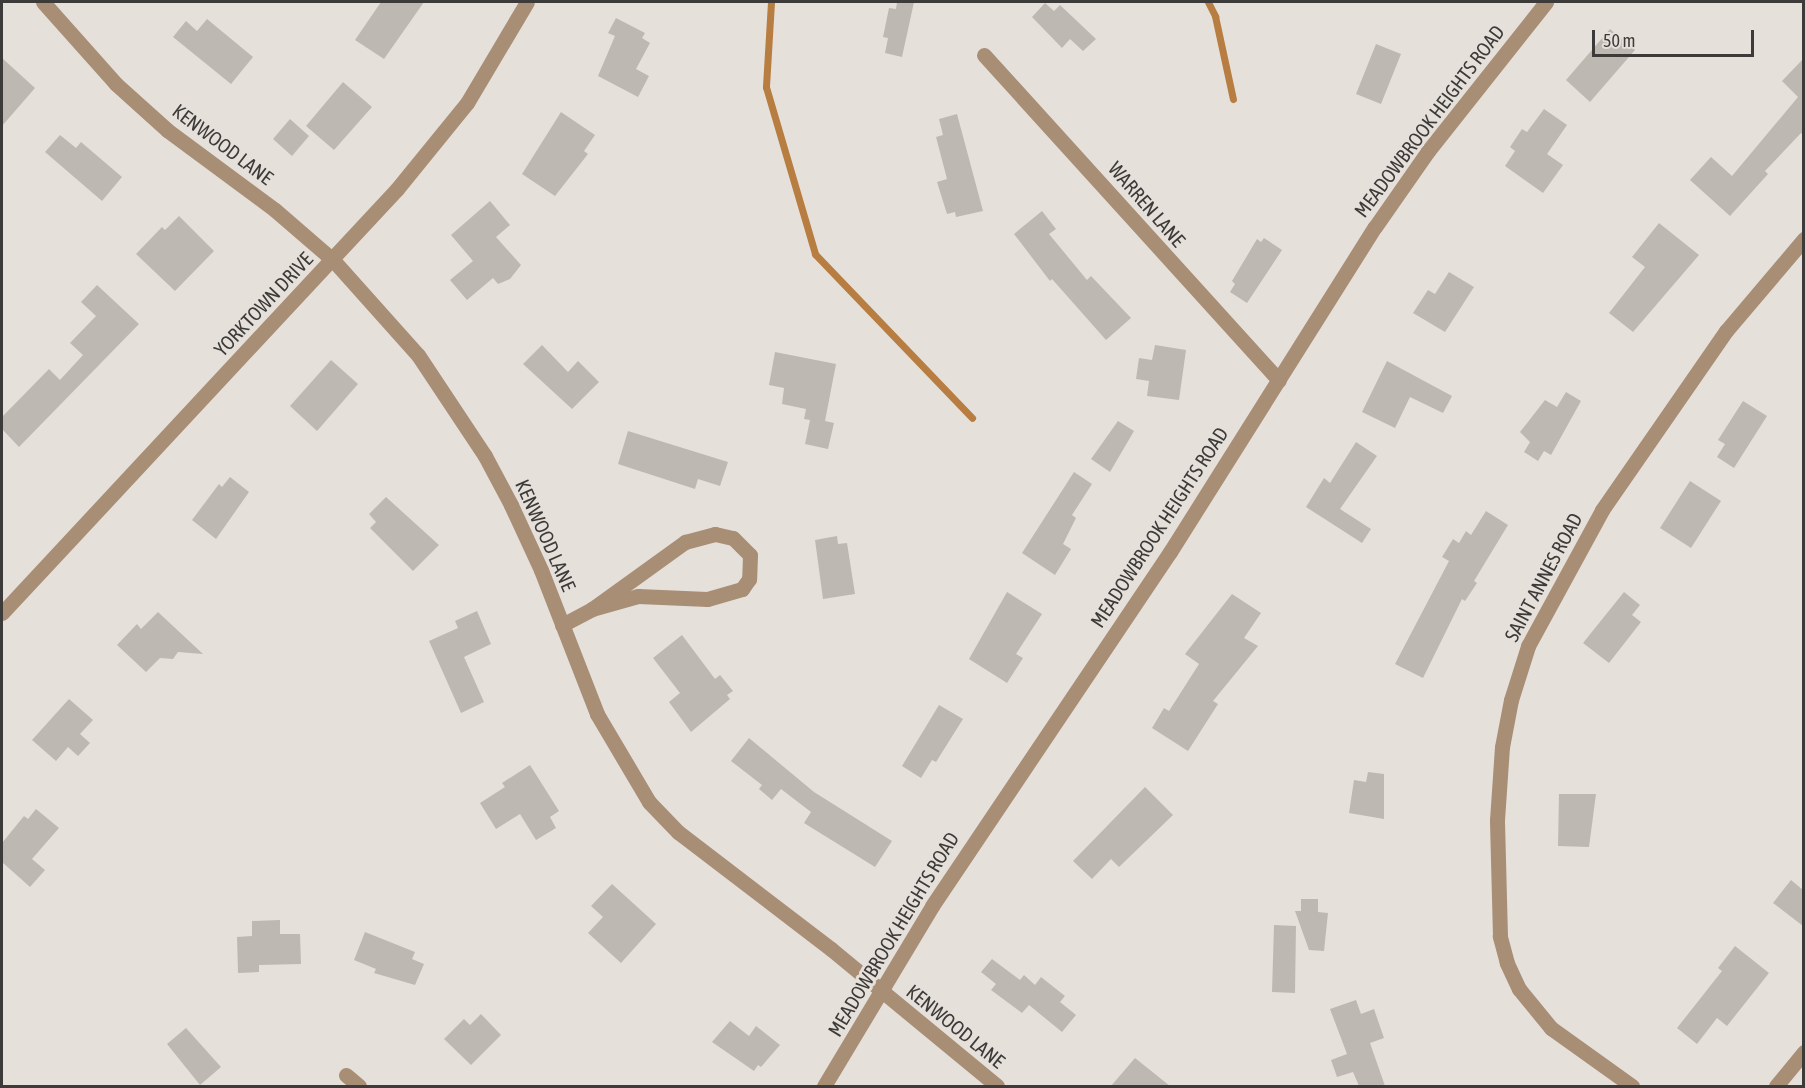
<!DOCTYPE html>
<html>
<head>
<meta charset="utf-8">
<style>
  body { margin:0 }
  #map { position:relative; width:1805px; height:1088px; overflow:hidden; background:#e6e0db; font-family:"Asap Condensed",sans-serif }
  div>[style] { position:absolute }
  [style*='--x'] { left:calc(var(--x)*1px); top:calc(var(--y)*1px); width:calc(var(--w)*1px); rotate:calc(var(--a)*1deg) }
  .stream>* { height:7px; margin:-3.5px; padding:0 3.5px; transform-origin:3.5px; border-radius:3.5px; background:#b77d41 }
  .building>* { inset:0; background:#bdb8b2 }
  .minor>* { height:15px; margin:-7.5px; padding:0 7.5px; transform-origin:7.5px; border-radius:7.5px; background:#a98e76 }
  span { translate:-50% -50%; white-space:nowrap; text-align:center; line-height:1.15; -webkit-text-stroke:6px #e6e0db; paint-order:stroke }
  .street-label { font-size:20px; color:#3d3b39 }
  .frame { position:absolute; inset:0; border:3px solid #3d3b39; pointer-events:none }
  .scale { position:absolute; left:1592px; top:30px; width:162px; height:27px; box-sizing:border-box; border:3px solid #3d3b39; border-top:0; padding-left:8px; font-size:18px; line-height:21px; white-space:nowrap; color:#3d3b39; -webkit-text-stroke:4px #e6e0db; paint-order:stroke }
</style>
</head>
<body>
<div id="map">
  <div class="stream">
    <i style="--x:771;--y:2;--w:85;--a:93.4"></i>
    <i style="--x:766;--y:87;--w:174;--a:73.6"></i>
    <i style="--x:815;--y:254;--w:227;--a:46.2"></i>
    <i style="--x:1208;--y:2;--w:16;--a:63"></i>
    <i style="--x:1215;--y:16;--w:85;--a:77.8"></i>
  </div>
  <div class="building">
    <i style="clip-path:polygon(381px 2px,424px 2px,384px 59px,355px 40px)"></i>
    <i style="clip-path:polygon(897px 2px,914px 2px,902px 57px,885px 53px,888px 38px,883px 37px,889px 8px,896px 9px)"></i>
    <i style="clip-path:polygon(1045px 3px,1054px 11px,1060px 5px,1096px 39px,1083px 51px,1070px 39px,1062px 48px,1032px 17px)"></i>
    <i style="clip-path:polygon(616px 18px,645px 33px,642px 38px,650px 43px,636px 69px,649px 76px,638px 97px,598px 76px,615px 36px,608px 33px)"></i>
    <i style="clip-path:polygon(207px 19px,253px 57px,231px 84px,173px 37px,186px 21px,197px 31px)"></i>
    <i style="clip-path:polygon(1610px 29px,1635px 50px,1590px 102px,1566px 80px)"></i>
    <i style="clip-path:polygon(1376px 44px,1401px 54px,1381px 104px,1356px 94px)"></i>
    <i style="clip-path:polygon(2px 58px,35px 88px,2px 126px)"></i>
    <i style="clip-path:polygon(1803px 59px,1803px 135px,1801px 133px,1765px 171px,1768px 174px,1730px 216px,1690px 180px,1711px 157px,1732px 176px,1798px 97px,1782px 81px)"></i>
    <i style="clip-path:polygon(343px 82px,372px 107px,334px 150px,306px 126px)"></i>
    <i style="clip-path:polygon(1544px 109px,1567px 125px,1547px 154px,1563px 165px,1543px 193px,1505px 166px,1515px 151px,1510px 147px,1522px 129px,1527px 132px)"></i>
    <i style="clip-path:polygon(561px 112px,595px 135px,584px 151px,588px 154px,555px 196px,522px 174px)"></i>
    <i style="clip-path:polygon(957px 114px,983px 211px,956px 217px,955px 212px,947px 214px,937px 182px,947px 179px,936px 137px,943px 135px,939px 119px)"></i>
    <i style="clip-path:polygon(290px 119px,309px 136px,292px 156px,273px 139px)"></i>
    <i style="clip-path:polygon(60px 135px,76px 148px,81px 142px,122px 177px,102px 201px,45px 152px)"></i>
    <i style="clip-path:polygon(490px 201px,510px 225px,496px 237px,521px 265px,510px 279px,498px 284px,493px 278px,467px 300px,450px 280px,473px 261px,451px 235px)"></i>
    <i style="clip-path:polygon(1042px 211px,1056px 229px,1049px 234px,1087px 280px,1091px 276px,1131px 318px,1106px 340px,1052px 279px,1050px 281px,1014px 234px)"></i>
    <i style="clip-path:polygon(179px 216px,214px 251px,175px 291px,136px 254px,162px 227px,165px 230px)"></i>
    <i style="clip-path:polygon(1659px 223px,1699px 255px,1633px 332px,1609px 313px,1645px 267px,1632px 257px)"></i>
    <i style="clip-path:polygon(1264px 238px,1282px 250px,1247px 303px,1230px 292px,1235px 284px,1232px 281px,1257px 239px,1261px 242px)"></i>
    <i style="clip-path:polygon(1449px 272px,1474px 287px,1445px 332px,1413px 313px,1428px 290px,1435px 294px)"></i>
    <i style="clip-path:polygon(97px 285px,139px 324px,19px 447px,2px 429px,2px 417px,49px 369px,60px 380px,83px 355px,70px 343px,96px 316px,81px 302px)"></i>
    <i style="clip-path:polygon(542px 345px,568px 372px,578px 361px,599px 382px,572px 409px,523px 364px)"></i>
    <i style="clip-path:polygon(1155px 345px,1186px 350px,1179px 400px,1147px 396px,1149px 381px,1136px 379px,1139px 358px,1152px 360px)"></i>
    <i style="clip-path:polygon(775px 352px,836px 364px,825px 421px,834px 423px,828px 449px,805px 444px,810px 420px,804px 419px,806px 409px,782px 404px,784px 388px,769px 385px)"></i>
    <i style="clip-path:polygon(331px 360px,358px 384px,317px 431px,290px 406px)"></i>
    <i style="clip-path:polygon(1387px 361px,1452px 396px,1443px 413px,1410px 397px,1395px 428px,1362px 412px)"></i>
    <i style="clip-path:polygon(1566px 392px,1581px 401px,1551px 455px,1544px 451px,1538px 461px,1524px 452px,1530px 442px,1520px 432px,1545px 400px,1557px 407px)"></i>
    <i style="clip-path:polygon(1743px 401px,1767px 416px,1734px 468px,1717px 457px,1725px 444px,1718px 440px)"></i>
    <i style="clip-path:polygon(1118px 421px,1134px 431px,1110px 472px,1091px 459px)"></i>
    <i style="clip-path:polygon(628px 431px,728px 462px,720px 486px,698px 479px,695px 489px,618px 464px)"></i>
    <i style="clip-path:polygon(1356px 442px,1377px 456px,1340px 509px,1371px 529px,1362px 543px,1306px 507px,1324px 478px,1330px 483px)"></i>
    <i style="clip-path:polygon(1074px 472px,1092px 484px,1072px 515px,1076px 518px,1063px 544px,1071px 549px,1055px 575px,1022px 553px)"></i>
    <i style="clip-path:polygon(230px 477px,249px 492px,216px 539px,192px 520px,219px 484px,222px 487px)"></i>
    <i style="clip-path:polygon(1690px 481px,1721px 501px,1691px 548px,1660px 528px)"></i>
    <i style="clip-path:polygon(386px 497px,439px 545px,413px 571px,370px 528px,376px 522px,369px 514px)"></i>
    <i style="clip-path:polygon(1486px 511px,1508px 525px,1474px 581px,1477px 583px,1465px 601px,1462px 599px,1423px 678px,1395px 664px,1449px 561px,1442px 557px,1453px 539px,1459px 543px,1466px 531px,1471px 535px)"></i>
    <i style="clip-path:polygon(837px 536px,838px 544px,847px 543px,855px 594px,823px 599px,815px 540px)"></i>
    <i style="clip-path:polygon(1007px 592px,1042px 614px,1016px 654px,1023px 658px,1007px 683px,969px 659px)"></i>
    <i style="clip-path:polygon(1624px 592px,1640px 605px,1632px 615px,1641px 622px,1609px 663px,1583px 643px)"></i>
    <i style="clip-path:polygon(1232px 594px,1261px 613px,1244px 638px,1258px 646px,1213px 701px,1218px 704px,1188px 751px,1152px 728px,1164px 708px,1169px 711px,1199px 664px,1185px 654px)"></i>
    <i style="clip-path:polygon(477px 611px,491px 644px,464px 657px,484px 702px,461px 713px,429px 641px,458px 628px,455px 621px)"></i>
    <i style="clip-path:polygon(158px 612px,203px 654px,178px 652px,173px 659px,160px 658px,146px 672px,117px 645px,137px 624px,141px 629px)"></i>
    <i style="clip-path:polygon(682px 635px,715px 679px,720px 675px,733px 691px,727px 695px,730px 699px,691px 732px,669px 702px,680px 693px,653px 658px)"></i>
    <i style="clip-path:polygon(69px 699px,93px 720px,80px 734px,90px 743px,78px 756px,68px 747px,56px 761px,32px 740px)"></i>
    <i style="clip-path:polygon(939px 705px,963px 719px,936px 762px,932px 760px,921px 778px,902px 766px)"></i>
    <i style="clip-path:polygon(749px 738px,814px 792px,892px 841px,875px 867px,804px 823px,811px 812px,781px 789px,772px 800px,759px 789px,762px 785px,731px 761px)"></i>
    <i style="clip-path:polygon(530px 765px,559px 811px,550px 817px,556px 828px,536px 840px,520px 814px,496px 829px,480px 803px,505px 787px,502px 783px)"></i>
    <i style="clip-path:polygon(1368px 772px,1384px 774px,1384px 819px,1349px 813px,1354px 780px,1366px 782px)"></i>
    <i style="clip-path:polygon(1145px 787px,1173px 815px,1119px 867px,1111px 859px,1092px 879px,1073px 861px)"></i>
    <i style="clip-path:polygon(1559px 794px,1596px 794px,1589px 847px,1558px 846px)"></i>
    <i style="clip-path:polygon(36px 809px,59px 828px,32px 859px,45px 870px,30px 887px,2px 862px,2px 843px,24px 816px,28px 819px)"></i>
    <i style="clip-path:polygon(1791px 880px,1803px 890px,1803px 926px,1773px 903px)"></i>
    <i style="clip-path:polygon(612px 884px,656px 924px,621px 963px,588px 933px,603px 917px,591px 906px)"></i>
    <i style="clip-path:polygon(1301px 899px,1318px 899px,1318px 912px,1328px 913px,1324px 951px,1309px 950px,1295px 911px,1301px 911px)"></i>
    <i style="clip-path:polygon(280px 920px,280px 934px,300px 934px,301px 964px,259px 965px,259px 972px,238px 973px,237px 937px,252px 936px,252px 921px)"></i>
    <i style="clip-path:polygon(1274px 925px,1296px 926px,1295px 993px,1272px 992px)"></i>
    <i style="clip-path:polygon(365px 932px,415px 952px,412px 959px,424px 964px,415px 985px,374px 973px,376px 969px,354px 960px)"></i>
    <i style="clip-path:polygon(1735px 946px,1769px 973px,1727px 1026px,1717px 1018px,1697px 1044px,1677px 1028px,1722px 971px,1718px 968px)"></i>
    <i style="clip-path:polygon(992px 959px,1020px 980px,1024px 975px,1035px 985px,1041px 977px,1065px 996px,1060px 1002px,1076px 1015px,1062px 1032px,1029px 1005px,1022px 1013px,991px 990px,996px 984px,981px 972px)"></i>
    <i style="clip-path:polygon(1356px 1000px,1361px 1014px,1374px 1009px,1384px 1038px,1370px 1043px,1385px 1086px,1359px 1086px,1353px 1072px,1337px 1077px,1331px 1060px,1347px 1054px,1330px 1009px)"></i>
    <i style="clip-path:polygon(481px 1014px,501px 1035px,471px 1065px,444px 1039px,464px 1019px,470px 1025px)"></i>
    <i style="clip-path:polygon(730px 1021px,749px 1036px,756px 1026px,780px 1045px,761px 1067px,758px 1065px,754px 1071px,712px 1042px)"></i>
    <i style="clip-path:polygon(186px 1028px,221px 1067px,200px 1085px,167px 1044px)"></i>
    <i style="clip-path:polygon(1135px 1058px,1170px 1086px,1111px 1086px)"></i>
  </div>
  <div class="minor">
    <i style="--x:43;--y:2;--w:110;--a:48.3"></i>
    <i style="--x:116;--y:84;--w:69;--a:42"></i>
    <i style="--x:167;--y:130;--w:134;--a:36.5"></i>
    <i style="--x:275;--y:210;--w:77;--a:40.8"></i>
    <i style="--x:333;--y:260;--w:127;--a:48.2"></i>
    <i style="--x:418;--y:355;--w:121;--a:56.4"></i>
    <i style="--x:485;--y:456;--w:55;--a:62"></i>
    <i style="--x:511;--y:505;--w:72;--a:65.2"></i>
    <i style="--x:541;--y:570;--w:155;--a:68.7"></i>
    <i style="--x:597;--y:714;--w:102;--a:59.4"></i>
    <i style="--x:649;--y:802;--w:42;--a:46"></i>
    <i style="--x:678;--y:832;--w:193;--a:37.4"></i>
    <i style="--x:831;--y:949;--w:215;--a:39.5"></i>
    <i style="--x:984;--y:55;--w:439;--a:47.8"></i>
    <i style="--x:715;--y:534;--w:18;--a:13"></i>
    <i style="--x:733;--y:538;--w:24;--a:45"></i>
    <i style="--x:750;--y:555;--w:24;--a:92"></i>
    <i style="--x:749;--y:579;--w:12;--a:125"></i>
    <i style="--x:742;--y:589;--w:36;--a:164"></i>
    <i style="--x:707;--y:599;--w:69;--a:-177.5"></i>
    <i style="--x:638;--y:596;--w:48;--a:164.2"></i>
    <i style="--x:592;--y:609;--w:115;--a:-35.8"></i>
    <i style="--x:685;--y:542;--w:31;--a:-15"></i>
    <i style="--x:2;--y:613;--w:579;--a:-47.03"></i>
    <i style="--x:397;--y:189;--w:111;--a:-50.9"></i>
    <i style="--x:467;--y:103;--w:117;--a:-59.3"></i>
    <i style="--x:562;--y:625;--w:34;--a:-28"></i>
    <i style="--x:346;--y:1075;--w:17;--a:40"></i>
    <i style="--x:824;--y:1086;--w:210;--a:-59"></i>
    <i style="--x:932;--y:906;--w:427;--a:-56.1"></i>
    <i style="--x:1170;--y:552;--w:384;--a:-57.8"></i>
    <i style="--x:1375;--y:227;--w:93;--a:-55.1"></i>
    <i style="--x:1428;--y:151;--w:190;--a:-51.6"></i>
    <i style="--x:1632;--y:1086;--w:100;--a:-144.4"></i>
    <i style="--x:1551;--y:1028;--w:50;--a:-129.4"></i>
    <i style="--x:1519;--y:989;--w:29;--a:-115"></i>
    <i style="--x:1507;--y:963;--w:28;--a:-105"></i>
    <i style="--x:1500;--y:936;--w:116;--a:-91.5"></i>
    <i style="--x:1497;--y:820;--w:73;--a:-86.1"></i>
    <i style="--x:1502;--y:747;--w:48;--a:-79.2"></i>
    <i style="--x:1511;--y:700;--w:57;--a:-72.5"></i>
    <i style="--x:1528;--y:646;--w:155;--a:-61.4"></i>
    <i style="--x:1602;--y:510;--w:218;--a:-55.3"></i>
    <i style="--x:1726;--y:331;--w:121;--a:-49.7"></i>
    <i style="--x:1776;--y:1086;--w:44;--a:-50.5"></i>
  </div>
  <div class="street-label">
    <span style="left:1429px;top:121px;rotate:-53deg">MEADOWBROOK HEIGHTS ROAD</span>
    <span style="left:223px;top:144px;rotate:37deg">KENWOOD LANE</span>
    <span style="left:1147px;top:204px;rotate:49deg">WARREN LANE</span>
    <span style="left:263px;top:304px;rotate:-47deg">YORKTOWN DRIVE</span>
    <span style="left:1159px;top:527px;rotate:-57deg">MEADOWBROOK HEIGHTS ROAD</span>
    <span style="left:546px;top:535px;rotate:66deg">KENWOOD LANE</span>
    <span style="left:1543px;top:577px;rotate:-62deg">SAINT ANNES ROAD</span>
    <span style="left:893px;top:934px;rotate:-59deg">MEADOWBROOK HEIGHTS ROAD</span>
    <span style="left:956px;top:1026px;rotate:39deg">KENWOOD LANE</span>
  </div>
  <div class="frame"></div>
  <div class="scale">50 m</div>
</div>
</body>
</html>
